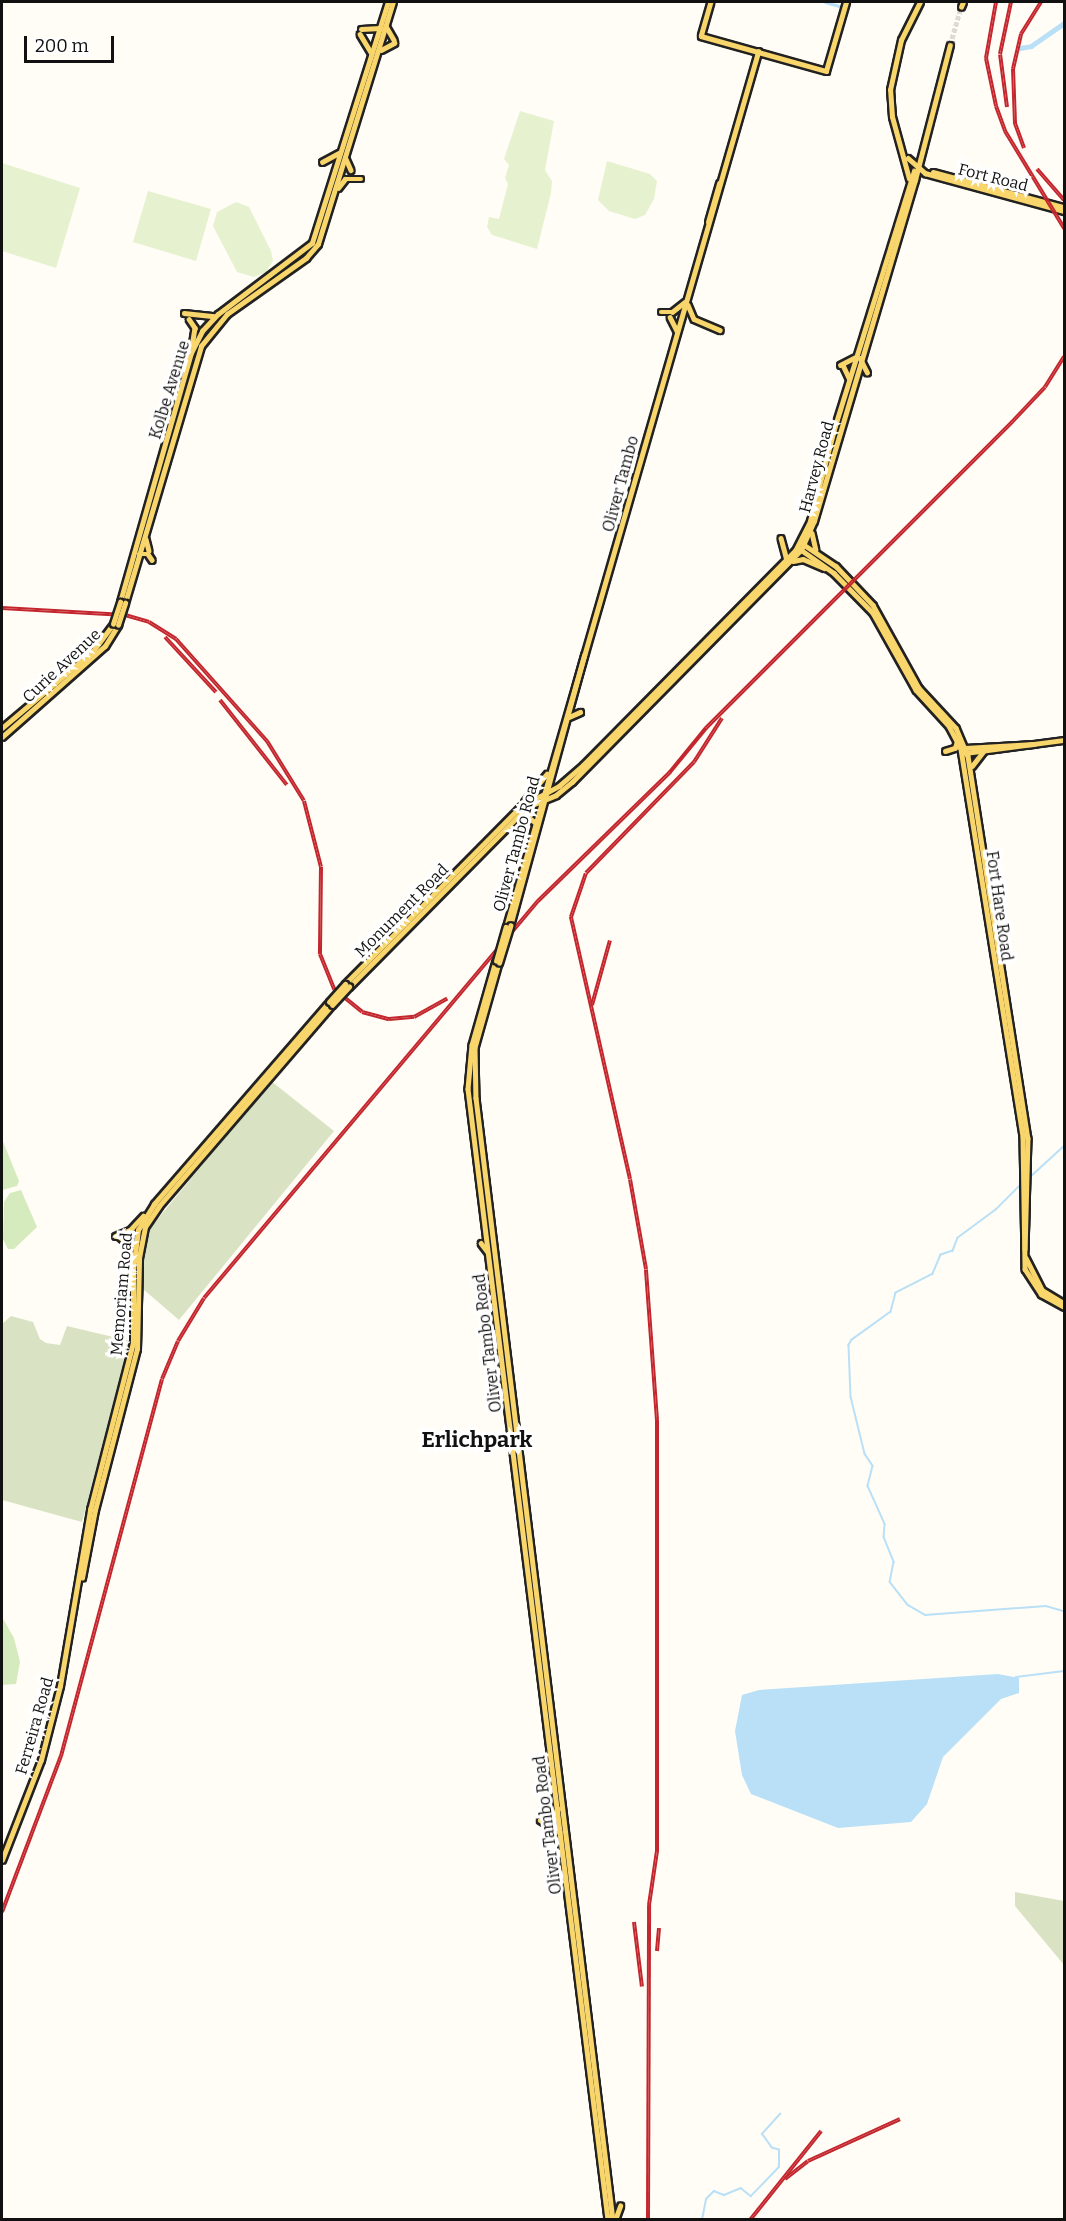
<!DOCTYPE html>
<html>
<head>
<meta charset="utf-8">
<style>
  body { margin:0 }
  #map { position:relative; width:1066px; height:2221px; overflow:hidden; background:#fffdf5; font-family:Bitter,serif }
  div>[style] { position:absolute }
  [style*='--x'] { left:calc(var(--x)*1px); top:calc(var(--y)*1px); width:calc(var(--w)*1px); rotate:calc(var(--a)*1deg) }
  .green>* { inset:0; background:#d5ebbd }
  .cemetery>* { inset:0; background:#d9e3c4 }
  .pitch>* { inset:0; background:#e6f2cf }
  .water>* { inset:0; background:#b9e0f7 }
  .stream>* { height:1.5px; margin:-0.75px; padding:0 0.75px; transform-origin:0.75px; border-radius:0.75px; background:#b9e0f7 }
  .canal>* { height:3px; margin:-1.5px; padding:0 1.5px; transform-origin:1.5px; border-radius:1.5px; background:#b9e0f7 }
  .river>* { height:5px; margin:-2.5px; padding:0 2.5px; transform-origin:2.5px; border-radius:2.5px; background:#b9e0f7 }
  .major-tunnel>* { height:4.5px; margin-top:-2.25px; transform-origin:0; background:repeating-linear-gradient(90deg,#dbdad3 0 4.5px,transparent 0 6.5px) }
  .roads { filter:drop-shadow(2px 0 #222) drop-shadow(-2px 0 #222) drop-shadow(0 2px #222) drop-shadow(0 -2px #222) }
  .major>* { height:4.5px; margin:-2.25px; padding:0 2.25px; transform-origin:2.25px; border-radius:2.25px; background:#f9d66b }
  .rail>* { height:4px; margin-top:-2px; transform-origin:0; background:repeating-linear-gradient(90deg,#fff 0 4.5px,#c4262e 0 9px); box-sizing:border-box; border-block:2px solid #c4262e }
  .bridges { filter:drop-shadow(2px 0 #222) drop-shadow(-2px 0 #222) drop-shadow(0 2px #222) drop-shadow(0 -2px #222) }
  .major-bridge>* { height:4.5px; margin:-2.25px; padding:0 2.25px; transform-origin:2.25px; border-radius:2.25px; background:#f9d66b }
  span { translate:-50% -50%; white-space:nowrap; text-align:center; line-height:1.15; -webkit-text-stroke:6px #fff; paint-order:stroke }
  .street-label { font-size:16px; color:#111 }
  .district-label { font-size:22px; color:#111; font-weight:700 }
  .frame { position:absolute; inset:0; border:3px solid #111; pointer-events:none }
  .scale { position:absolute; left:24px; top:36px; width:90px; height:27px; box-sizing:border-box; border:3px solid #111; border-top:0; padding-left:8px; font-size:18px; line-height:21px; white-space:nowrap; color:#111; -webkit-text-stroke:4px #fff; paint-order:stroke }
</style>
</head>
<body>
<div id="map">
  <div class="green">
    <i style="clip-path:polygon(2px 1139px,19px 1181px,17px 1186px,2px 1190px)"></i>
    <i style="clip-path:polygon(21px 1190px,37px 1227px,14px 1249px,8px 1249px,3px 1239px,4px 1202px,10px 1193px)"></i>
    <i style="clip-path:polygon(2px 1617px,14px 1638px,20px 1662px,16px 1684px,2px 1685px)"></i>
  </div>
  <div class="cemetery">
    <i style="clip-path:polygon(271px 1081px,334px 1131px,179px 1320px,143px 1289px,145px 1241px,152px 1226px)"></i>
    <i style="clip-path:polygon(11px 1316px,33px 1322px,40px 1339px,46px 1343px,60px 1345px,67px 1326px,130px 1341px,82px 1522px,2px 1500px,2px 1324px)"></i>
    <i style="clip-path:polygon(1015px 1892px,1064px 1901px,1064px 1965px,1015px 1906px)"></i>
  </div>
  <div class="pitch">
    <i style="clip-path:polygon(520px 111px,554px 121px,545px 170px,552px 181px,551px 193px,537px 249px,492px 235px,487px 227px,489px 217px,499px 219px,508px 184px,505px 178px,509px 165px,504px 159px)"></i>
    <i style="clip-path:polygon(607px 161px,650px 174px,657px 181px,654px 199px,645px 215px,635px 219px,609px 211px,598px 200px)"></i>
    <i style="clip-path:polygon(2px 163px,80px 188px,56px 268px,2px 251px)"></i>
    <i style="clip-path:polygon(148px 191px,211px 209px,196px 261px,133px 242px)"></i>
    <i style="clip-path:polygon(236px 202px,249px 207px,271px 251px,273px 261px,266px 272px,254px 277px,237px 272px,213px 226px,217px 212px)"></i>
  </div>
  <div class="water">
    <i style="clip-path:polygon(998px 1674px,1019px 1678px,1019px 1693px,1001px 1699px,943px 1757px,927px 1804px,911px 1822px,838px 1828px,751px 1794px,742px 1775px,735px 1731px,742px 1695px,759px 1690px)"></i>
  </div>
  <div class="stream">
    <i style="--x:1028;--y:1179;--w:49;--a:-42.5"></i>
    <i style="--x:1022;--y:1184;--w:37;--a:135"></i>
    <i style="--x:996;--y:1210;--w:47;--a:143.6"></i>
    <i style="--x:958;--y:1238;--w:14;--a:111"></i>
    <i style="--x:953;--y:1251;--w:13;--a:162"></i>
    <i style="--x:941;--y:1255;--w:21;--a:113"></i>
    <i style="--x:933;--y:1274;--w:42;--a:152.8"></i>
    <i style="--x:896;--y:1293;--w:20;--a:105"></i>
    <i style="--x:891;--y:1312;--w:48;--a:144.3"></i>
    <i style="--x:852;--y:1340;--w:6;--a:121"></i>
    <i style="--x:849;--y:1345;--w:52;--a:87.8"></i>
    <i style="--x:851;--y:1397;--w:59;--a:76.2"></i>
    <i style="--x:865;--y:1454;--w:14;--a:56"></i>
    <i style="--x:873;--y:1466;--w:21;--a:104"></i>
    <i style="--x:868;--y:1486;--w:42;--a:65.9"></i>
    <i style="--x:885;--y:1524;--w:13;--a:94"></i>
    <i style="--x:884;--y:1537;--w:27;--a:68"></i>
    <i style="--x:894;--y:1562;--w:20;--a:101"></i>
    <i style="--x:890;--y:1582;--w:29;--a:52"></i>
    <i style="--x:908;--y:1605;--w:20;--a:30"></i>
    <i style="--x:925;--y:1615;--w:121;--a:-4.3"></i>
    <i style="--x:1046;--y:1606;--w:19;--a:16"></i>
    <i style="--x:1016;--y:1677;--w:48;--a:-7.1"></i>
    <i style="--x:702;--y:2220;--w:21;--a:-79"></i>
    <i style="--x:706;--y:2199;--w:11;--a:-45"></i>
    <i style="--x:714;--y:2191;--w:11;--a:22"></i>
    <i style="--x:724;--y:2195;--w:18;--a:-22"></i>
    <i style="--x:741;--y:2188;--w:13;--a:39"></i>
    <i style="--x:751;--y:2196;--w:40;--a:-46"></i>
    <i style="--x:779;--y:2167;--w:17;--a:-90"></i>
    <i style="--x:779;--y:2150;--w:7;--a:-164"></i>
    <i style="--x:772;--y:2148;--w:17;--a:-126"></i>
    <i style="--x:762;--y:2134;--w:27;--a:-48"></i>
  </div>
  <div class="canal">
    <i style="--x:825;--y:2;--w:18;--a:16"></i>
  </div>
  <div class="river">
    <i style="--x:1020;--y:48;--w:11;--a:-10"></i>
    <i style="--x:1031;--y:46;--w:40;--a:-34.9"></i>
  </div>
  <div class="major-tunnel">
    <i style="--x:950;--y:45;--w:40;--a:-74"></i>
  </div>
  <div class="roads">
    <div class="major">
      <i style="--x:711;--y:2;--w:35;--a:106"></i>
      <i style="--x:701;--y:36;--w:130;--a:15.6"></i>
      <i style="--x:826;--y:71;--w:72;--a:-73.8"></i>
      <i style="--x:961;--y:7;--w:5;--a:-68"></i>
      <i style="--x:386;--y:26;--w:16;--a:60"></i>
      <i style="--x:361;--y:29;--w:19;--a:-3"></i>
      <i style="--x:360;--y:34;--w:21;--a:59"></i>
      <i style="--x:381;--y:50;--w:15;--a:-28"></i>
      <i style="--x:908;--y:158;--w:23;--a:41"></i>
      <i style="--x:925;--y:173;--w:144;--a:15.3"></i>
      <i style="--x:346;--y:159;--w:12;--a:66"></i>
      <i style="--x:322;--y:162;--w:19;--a:-28"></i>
      <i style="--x:933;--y:172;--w:136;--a:15"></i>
      <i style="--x:909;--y:179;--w:64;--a:-105.3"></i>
      <i style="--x:892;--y:117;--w:27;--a:-94"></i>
      <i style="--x:890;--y:90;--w:51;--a:-77.6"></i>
      <i style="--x:901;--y:40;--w:42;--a:-63.4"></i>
      <i style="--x:338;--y:188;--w:11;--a:-52"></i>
      <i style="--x:345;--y:179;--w:16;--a:0"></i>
      <i style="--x:708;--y:222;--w:40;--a:-74"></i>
      <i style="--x:688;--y:305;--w:15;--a:67"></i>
      <i style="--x:694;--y:319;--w:28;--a:23"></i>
      <i style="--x:661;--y:312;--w:11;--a:0"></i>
      <i style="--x:672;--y:312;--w:16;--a:-38"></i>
      <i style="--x:184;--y:313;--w:30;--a:6"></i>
      <i style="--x:670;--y:317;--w:16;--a:63"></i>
      <i style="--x:189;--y:319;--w:11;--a:56"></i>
      <i style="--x:195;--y:328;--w:20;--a:99"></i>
      <i style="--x:860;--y:358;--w:16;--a:63"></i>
      <i style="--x:840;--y:365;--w:16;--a:-27"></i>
      <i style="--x:843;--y:365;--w:14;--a:65"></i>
      <i style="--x:812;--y:533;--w:17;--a:77"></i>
      <i style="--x:781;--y:538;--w:23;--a:75"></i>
      <i style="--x:146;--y:539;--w:12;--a:76"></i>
      <i style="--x:803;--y:544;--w:40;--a:34"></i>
      <i style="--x:836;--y:566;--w:54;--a:46.5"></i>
      <i style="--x:873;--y:605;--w:95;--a:61"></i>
      <i style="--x:919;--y:688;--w:54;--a:47.2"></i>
      <i style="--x:956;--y:728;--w:30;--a:67"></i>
      <i style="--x:968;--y:756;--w:387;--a:81.1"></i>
      <i style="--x:1028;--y:1138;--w:111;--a:91.5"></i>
      <i style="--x:800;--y:549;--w:42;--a:35.2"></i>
      <i style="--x:834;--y:573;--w:56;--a:45.7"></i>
      <i style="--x:873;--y:613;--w:88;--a:60.8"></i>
      <i style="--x:916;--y:690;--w:49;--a:47.5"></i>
      <i style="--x:949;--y:726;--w:26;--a:62"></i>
      <i style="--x:961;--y:749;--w:393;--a:80.9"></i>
      <i style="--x:1023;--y:1137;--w:132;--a:89.1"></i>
      <i style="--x:1025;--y:1269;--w:30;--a:57"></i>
      <i style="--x:1041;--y:1294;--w:26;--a:29"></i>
      <i style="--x:139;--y:554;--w:9;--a:0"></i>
      <i style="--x:148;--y:554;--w:7;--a:56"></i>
      <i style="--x:793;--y:561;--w:10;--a:-11"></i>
      <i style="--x:803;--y:559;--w:23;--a:23"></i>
      <i style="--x:120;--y:602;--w:259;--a:-74.1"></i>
      <i style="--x:191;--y:353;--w:25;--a:-63"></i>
      <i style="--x:202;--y:331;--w:23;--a:-47"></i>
      <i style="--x:218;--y:314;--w:118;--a:-37.1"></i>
      <i style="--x:312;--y:243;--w:253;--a:-72.5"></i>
      <i style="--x:125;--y:603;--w:268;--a:-73.5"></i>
      <i style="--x:201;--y:346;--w:41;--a:-50.9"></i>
      <i style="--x:227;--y:314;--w:97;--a:-35.3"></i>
      <i style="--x:306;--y:258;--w:18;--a:-49"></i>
      <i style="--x:318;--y:244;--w:253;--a:-72.8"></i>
      <i style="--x:569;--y:717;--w:12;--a:-24"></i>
      <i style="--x:2;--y:728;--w:119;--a:-40.2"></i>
      <i style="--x:93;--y:651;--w:34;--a:-53"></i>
      <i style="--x:2;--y:737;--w:137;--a:-41.5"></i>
      <i style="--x:105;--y:646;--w:25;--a:-58"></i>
      <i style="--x:965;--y:748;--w:69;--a:-3.3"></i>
      <i style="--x:945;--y:751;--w:10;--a:-17"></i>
      <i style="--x:955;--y:748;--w:7;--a:-74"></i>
      <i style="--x:965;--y:753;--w:100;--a:-7.5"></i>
      <i style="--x:972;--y:766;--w:18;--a:-52"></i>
      <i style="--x:524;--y:802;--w:36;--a:-51"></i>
      <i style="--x:519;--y:817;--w:9;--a:0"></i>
      <i style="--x:528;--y:817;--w:9;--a:36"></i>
      <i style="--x:510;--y:926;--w:281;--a:-74.7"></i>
      <i style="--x:506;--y:927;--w:911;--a:-73.93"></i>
      <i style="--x:496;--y:961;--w:87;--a:105.9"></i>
      <i style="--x:472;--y:1045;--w:44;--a:95.2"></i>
      <i style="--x:468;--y:1089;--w:1140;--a:82.94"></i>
      <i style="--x:499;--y:963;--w:88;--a:105.8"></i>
      <i style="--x:475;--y:1048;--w:50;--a:88.9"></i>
      <i style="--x:476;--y:1098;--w:1130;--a:83.04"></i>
      <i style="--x:345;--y:984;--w:249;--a:-45.3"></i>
      <i style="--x:520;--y:807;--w:44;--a:-28.3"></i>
      <i style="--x:559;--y:786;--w:32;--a:-41"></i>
      <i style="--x:583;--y:765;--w:301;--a:-45.3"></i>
      <i style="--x:795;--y:551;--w:34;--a:-63"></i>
      <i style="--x:810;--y:521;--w:98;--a:-75.3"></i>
      <i style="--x:835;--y:426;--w:267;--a:-72.8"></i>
      <i style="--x:349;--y:987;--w:253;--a:-45.3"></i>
      <i style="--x:527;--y:807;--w:31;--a:-22"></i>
      <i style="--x:556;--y:795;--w:21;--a:-39"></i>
      <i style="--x:572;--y:782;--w:326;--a:-45.4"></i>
      <i style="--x:801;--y:550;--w:32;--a:-66"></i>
      <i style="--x:814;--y:521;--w:356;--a:-73.5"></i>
      <i style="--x:915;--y:180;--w:139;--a:-75.5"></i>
      <i style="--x:115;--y:1236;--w:16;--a:-22"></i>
      <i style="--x:130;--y:1230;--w:19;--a:-47"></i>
      <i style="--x:120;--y:1237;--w:12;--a:42"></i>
      <i style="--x:129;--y:1245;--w:19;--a:81"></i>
      <i style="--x:481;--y:1243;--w:10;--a:53"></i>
      <i style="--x:1026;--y:1258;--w:36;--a:63"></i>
      <i style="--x:1042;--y:1290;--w:26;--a:31"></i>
      <i style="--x:82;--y:1578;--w:69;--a:-79.2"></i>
      <i style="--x:95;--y:1510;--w:166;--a:-75.4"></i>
      <i style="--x:137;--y:1349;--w:91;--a:-88.7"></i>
      <i style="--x:139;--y:1258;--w:32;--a:-79"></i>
      <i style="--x:145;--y:1227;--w:25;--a:-56"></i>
      <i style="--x:159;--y:1206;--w:265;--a:-49.3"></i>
      <i style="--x:548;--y:1819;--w:14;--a:-45"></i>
      <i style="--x:540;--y:1820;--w:23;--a:31"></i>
      <i style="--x:2;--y:1860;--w:107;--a:-68.7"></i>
      <i style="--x:41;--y:1760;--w:76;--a:-75.6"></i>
      <i style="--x:60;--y:1686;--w:179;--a:-80.3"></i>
      <i style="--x:90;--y:1510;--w:173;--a:-75.6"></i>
      <i style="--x:133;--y:1342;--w:72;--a:-90"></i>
      <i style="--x:133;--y:1270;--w:40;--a:-82.9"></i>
      <i style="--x:138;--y:1230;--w:31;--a:-58"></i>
      <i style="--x:154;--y:1204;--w:267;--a:-49.1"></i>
      <i style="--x:615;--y:2220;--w:15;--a:-70"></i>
    </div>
  </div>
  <div class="rail">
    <i style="--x:996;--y:2;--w:57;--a:100.1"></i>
    <i style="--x:986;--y:58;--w:49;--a:78.2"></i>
    <i style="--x:996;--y:106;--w:27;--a:70"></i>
    <i style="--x:1005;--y:131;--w:114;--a:58.7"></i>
    <i style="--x:1007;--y:107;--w:53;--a:-97.5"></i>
    <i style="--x:1000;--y:54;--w:53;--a:-78.1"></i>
    <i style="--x:1024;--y:148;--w:27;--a:-110"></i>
    <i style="--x:1015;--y:123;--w:54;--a:-92.1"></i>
    <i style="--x:1013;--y:69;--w:36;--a:-77"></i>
    <i style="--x:1021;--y:34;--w:38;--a:-58"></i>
    <i style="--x:1037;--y:169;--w:41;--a:48.9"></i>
    <i style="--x:2;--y:608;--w:123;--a:3.3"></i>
    <i style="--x:125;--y:615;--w:25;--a:16"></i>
    <i style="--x:149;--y:622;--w:32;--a:32"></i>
    <i style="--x:176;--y:639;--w:137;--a:48.3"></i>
    <i style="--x:267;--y:741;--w:70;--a:58.3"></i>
    <i style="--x:304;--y:801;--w:68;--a:75.6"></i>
    <i style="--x:321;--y:867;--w:87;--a:90.7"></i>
    <i style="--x:320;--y:954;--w:38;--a:68"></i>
    <i style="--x:334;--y:989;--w:36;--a:39"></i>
    <i style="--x:362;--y:1012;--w:28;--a:15"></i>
    <i style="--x:389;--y:1019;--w:25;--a:-5"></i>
    <i style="--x:414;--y:1017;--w:38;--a:-29"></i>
    <i style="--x:165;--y:637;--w:75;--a:47.2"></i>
    <i style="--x:220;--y:700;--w:108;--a:51.8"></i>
    <i style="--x:592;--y:1005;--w:67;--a:-74.5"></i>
    <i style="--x:2;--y:1912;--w:167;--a:-69.3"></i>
    <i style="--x:61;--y:1756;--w:390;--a:-75"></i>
    <i style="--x:162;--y:1379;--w:41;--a:-67.2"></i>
    <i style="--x:178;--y:1341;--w:50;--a:-58.8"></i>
    <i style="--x:204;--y:1298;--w:519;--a:-49.93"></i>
    <i style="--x:538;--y:901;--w:185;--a:-44.3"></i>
    <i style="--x:670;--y:772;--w:57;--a:-50.7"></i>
    <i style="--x:706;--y:728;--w:433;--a:-45"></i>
    <i style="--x:1012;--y:422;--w:48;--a:-46.7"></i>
    <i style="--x:1045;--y:387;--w:36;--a:-58"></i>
    <i style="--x:634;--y:1922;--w:65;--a:83"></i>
    <i style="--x:657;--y:1951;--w:23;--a:-85"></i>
    <i style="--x:785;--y:2179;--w:29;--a:-38"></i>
    <i style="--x:808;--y:2161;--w:101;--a:-24.5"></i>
    <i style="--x:648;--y:2220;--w:315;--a:-89.8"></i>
    <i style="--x:649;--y:1905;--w:55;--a:-81.6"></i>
    <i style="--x:657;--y:1851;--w:431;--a:-90"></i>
    <i style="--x:657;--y:1420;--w:151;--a:-94.2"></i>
    <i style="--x:646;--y:1269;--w:91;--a:-100.1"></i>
    <i style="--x:630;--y:1179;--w:269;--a:-102.7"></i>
    <i style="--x:571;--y:917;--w:46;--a:-71.2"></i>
    <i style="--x:586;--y:873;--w:155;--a:-45.8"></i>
    <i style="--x:694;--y:762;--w:52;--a:-57.5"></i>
    <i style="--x:750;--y:2220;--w:114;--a:-51.4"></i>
  </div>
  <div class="bridges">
    <div class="major-bridge">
      <i style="--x:113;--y:624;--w:23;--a:-72"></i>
      <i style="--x:118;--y:625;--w:23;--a:-72"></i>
      <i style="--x:496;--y:961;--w:35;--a:-74"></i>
      <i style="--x:499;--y:963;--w:39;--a:-73"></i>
      <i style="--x:329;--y:1002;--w:24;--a:-48"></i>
      <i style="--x:332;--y:1005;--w:25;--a:-47"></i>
    </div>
  </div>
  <div class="street-label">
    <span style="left:993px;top:178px;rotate:14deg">Fort Road</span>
    <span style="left:170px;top:390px;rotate:-73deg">Kolbe Avenue</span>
    <span style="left:817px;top:467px;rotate:-75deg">Harvey Road</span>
    <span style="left:621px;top:484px;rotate:-75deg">Oliver Tambo</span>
    <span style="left:62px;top:666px;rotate:-43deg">Curie Avenue</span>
    <span style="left:517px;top:844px;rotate:-75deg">Oliver Tambo Road</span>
    <span style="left:999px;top:906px;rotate:82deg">Fort Hare Road</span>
    <span style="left:402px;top:911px;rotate:-45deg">Monument Road</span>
    <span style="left:122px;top:1294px;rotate:-85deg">Memoriam Road</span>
    <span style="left:488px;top:1343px;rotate:-97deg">Oliver Tambo Road</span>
    <span style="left:35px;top:1726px;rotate:-74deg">Ferreira Road</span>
    <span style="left:548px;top:1825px;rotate:-97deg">Oliver Tambo Road</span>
  </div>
  <div class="district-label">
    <span style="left:477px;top:1440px">Erlichpark</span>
  </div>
  <div class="frame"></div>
  <div class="scale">200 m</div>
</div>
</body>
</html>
